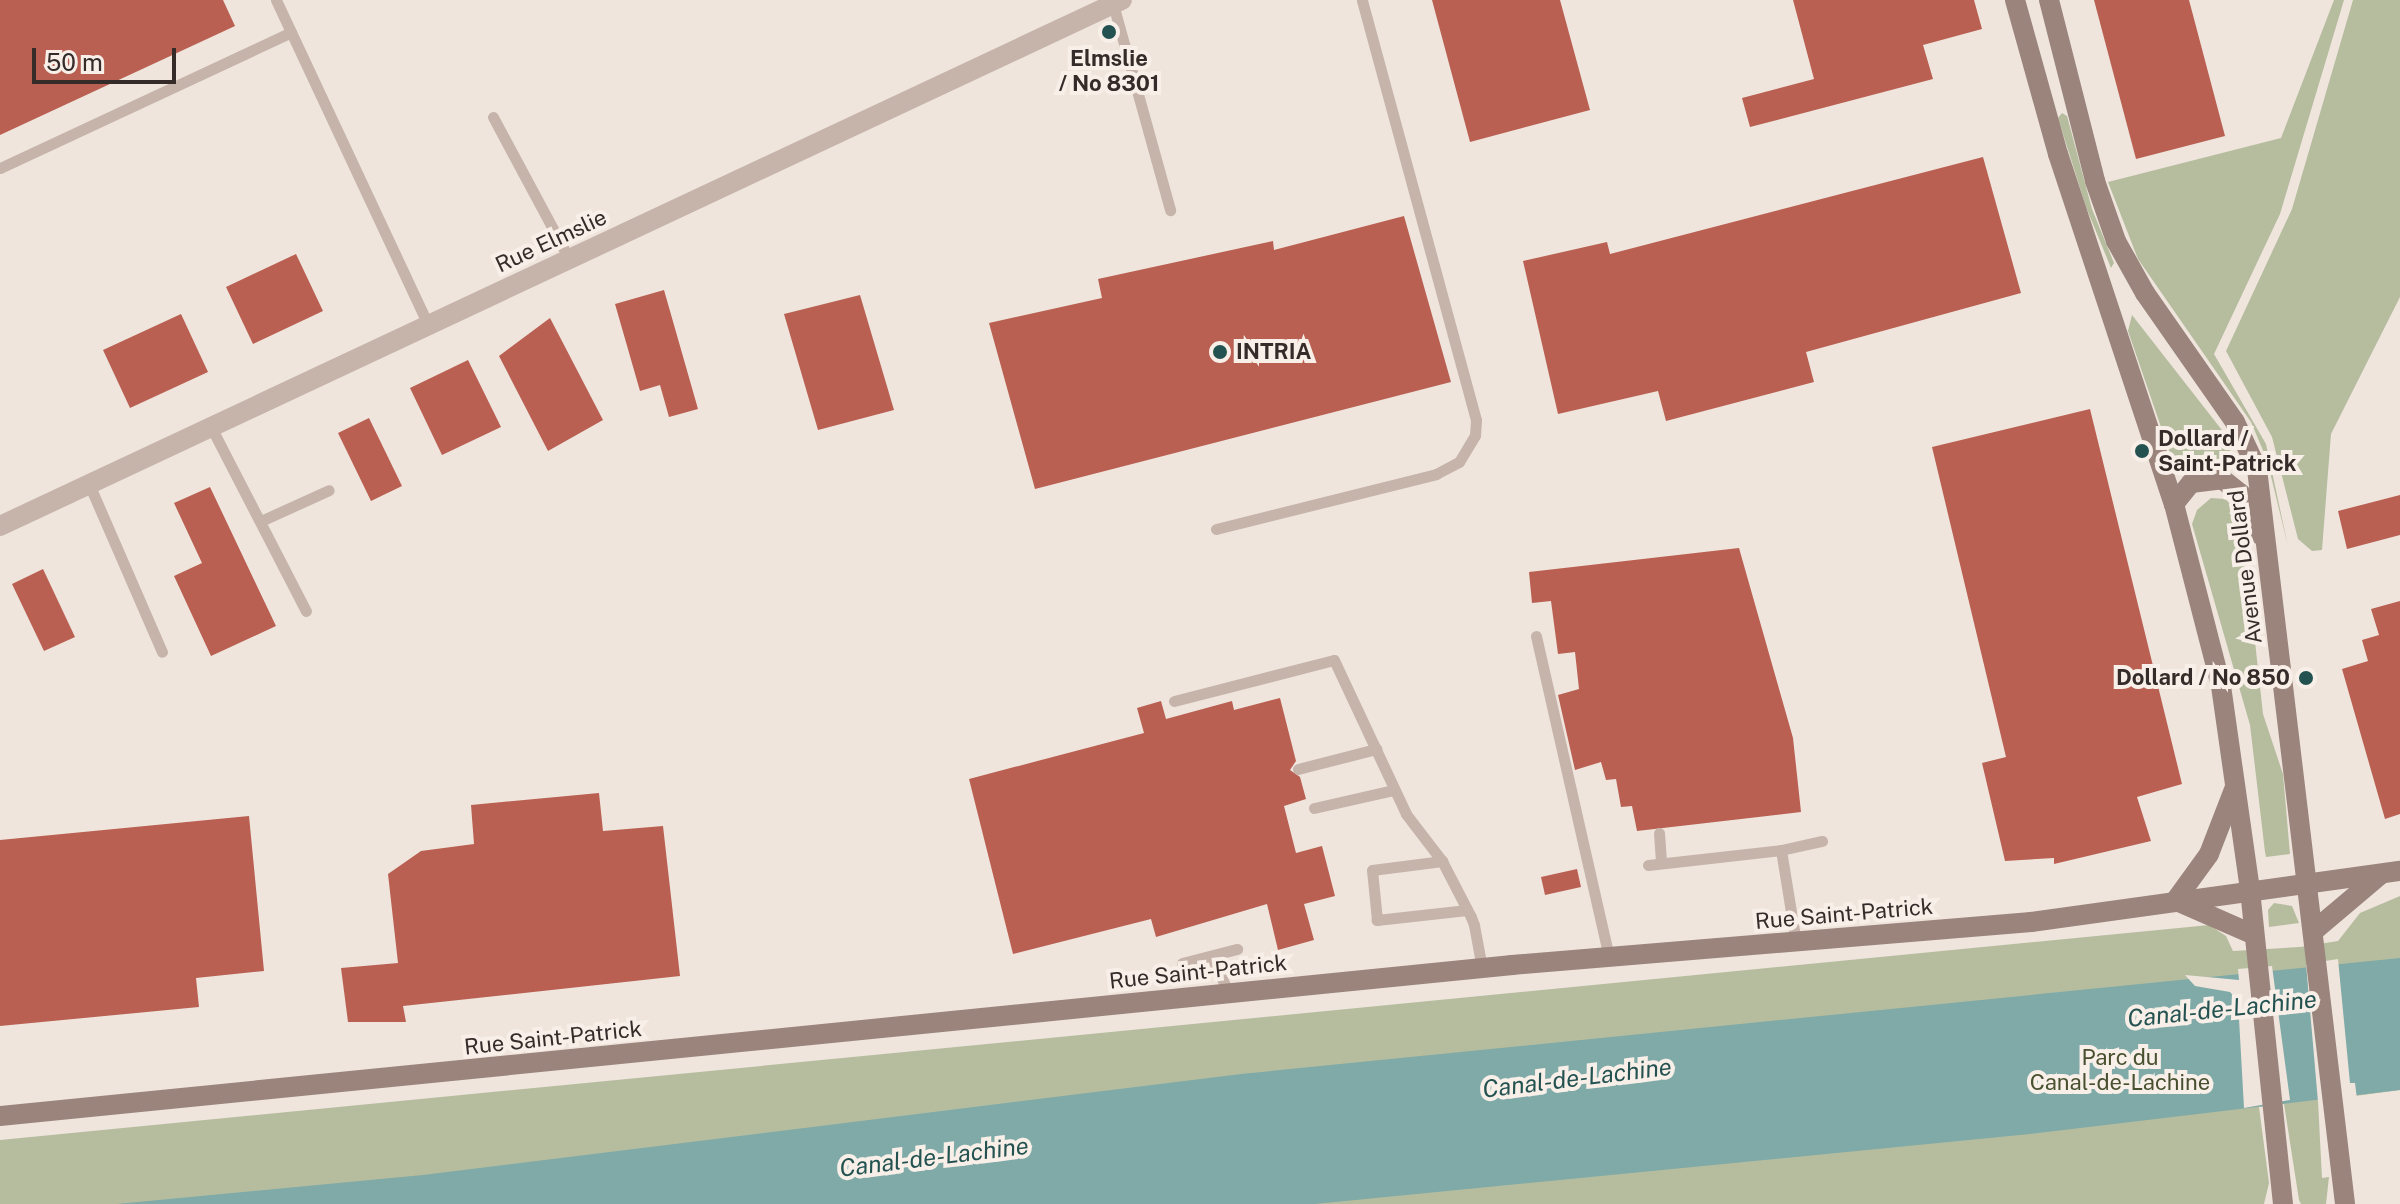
<!DOCTYPE html>
<html>
<head>
<meta charset="utf-8">
<style>
  body { margin:0 }
  #map { position:relative; width:2400px; height:1204px; overflow:hidden; background:#efe5dd; font-family:"Public Sans",sans-serif }
  div>[style] { position:absolute }
  [style*='--x'] { left:calc(var(--x)*1px); top:calc(var(--y)*1px); width:calc(var(--w)*1px); rotate:calc(var(--a)*1deg) }
  .green>* { inset:0; background:#b6bd9f }
  .water>* { inset:0; background:#7faaa7 }
  .pier>* { inset:0; background:#efe5dd }
  .building>* { inset:0; background:#b96052 }
  .lane>* { height:11px; margin:-5.5px; padding:0 5.5px; transform-origin:5.5px; border-radius:5.5px; background:#c6b4aa }
  .street>* { height:20px; margin:-10px; padding:0 10px; transform-origin:10px; border-radius:10px; background:#c6b4aa }
  .secondary>* { height:20px; margin:-10px; padding:0 10px; transform-origin:10px; border-radius:10px; background:#9a847c }
  .dots>* { width:22px; height:22px; translate:-50% -50%; box-sizing:border-box; border:4px solid #f8efe9; border-radius:50% }
  span { translate:-50% -50%; white-space:nowrap; text-align:center; line-height:1.15; -webkit-text-stroke:8px #f8efe9; paint-order:stroke }
  .poi-label { font-size:22px; color:#352b29; font-weight:700 }
  .left { translate:0 -50%; text-align:left }
  .right { translate:-100% -50%; text-align:right }
  .street-label { font-size:22px; color:#352b29 }
  .park-label { font-size:22px; color:#48502f }
  .water-label { font-size:24px; color:#235250; font-style:italic }
  .scale { position:absolute; left:32px; top:48px; width:144px; height:36px; box-sizing:border-box; border:4px solid #352b29; border-top:0; padding-left:10px; font-size:24px; line-height:28px; white-space:nowrap; color:#352b29; -webkit-text-stroke:6px #f8efe9; paint-order:stroke }
</style>
</head>
<body>
<div id="map">
  <div class="green">
    <i style="clip-path:polygon(2334px 0,2344px 0,2280px 214px,2214px 354px,2266px 444px,2288px 546px,2267px 460px,2251px 422px,2138px 259px,2108px 182px,2281px 138px)"></i>
    <i style="clip-path:polygon(2353px 0,2400px 0,2400px 297px,2331px 434px,2322px 550px,2312px 551px,2298px 539px,2272px 437px,2226px 351px,2292px 209px)"></i>
    <i style="clip-path:polygon(2062px 113px,2067px 116px,2092px 209px,2114px 263px,2111px 268px,2086px 207px,2058px 118px)"></i>
    <i style="clip-path:polygon(2132px 315px,2232px 443px,2229px 456px,2184px 468px,2173px 462px,2128px 331px)"></i>
    <i style="clip-path:polygon(2211px 498px,2225px 499px,2241px 514px,2263px 714px,2283px 774px,2290px 854px,2266px 857px,2265px 852px,2250px 725px,2192px 524px,2197px 510px)"></i>
    <i style="clip-path:polygon(2400px 896px,2400px 1090px,2318px 1101px,2322px 1178px,2329px 1177px,2326px 1204px,2301px 1204px,2299px 1200px,2284px 1104px,2259px 1107px,2269px 1183px,2264px 1204px,0 1204px,0 1140px,2189px 927px,2209px 925px,2226px 936px,2233px 951px,2300px 947px,2338px 941px,2360px 913px)"></i>
    <i style="clip-path:polygon(2274px 903px,2292px 906px,2299px 923px,2269px 927px,2268px 910px)"></i>
  </div>
  <div class="water">
    <i style="clip-path:polygon(2400px 958px,2400px 1090px,2030px 1134px,1315px 1204px,117px 1204px,423px 1175px,1241px 1074px)"></i>
  </div>
  <div class="pier">
    <i style="clip-path:polygon(2338px 959px,2350px 1083px,2355px 1083px,2357px 1099px,2318px 1102px,2306px 964px)"></i>
    <i style="clip-path:polygon(2272px 966px,2290px 1100px,2244px 1108px,2238px 1001px,2230px 992px,2195px 986px,2185px 975px,2239px 980px,2238px 969px)"></i>
  </div>
  <div class="building">
    <i style="clip-path:polygon(0 0,223px 0,235px 26px,0 135px)"></i>
    <i style="clip-path:polygon(1432px 0,1560px 0,1590px 110px,1470px 142px)"></i>
    <i style="clip-path:polygon(1793px 0,1974px 0,1982px 29px,1923px 45px,1933px 79px,1750px 127px,1742px 98px,1814px 79px)"></i>
    <i style="clip-path:polygon(2094px 0,2189px 0,2225px 136px,2136px 159px)"></i>
    <i style="clip-path:polygon(1983px 157px,2021px 293px,1806px 352px,1814px 382px,1666px 421px,1658px 391px,1558px 414px,1523px 261px,1607px 242px,1610px 254px)"></i>
    <i style="clip-path:polygon(1404px 216px,1451px 382px,1035px 489px,989px 323px,1102px 298px,1098px 279px,1273px 241px,1274px 250px)"></i>
    <i style="clip-path:polygon(296px 254px,323px 311px,253px 344px,226px 287px)"></i>
    <i style="clip-path:polygon(664px 290px,698px 409px,669px 417px,660px 385px,640px 391px,615px 304px)"></i>
    <i style="clip-path:polygon(860px 295px,894px 410px,818px 430px,784px 314px)"></i>
    <i style="clip-path:polygon(181px 314px,208px 372px,130px 408px,103px 350px)"></i>
    <i style="clip-path:polygon(550px 318px,603px 420px,548px 451px,499px 356px)"></i>
    <i style="clip-path:polygon(468px 360px,501px 427px,442px 455px,410px 388px)"></i>
    <i style="clip-path:polygon(2090px 409px,2182px 784px,2137px 797px,2151px 841px,2054px 864px,2054px 858px,2005px 861px,1982px 763px,2006px 757px,1932px 447px)"></i>
    <i style="clip-path:polygon(369px 418px,402px 486px,371px 501px,338px 433px)"></i>
    <i style="clip-path:polygon(210px 487px,276px 626px,211px 656px,174px 576px,202px 563px,174px 503px)"></i>
    <i style="clip-path:polygon(2400px 495px,2400px 535px,2347px 549px,2338px 511px)"></i>
    <i style="clip-path:polygon(1739px 548px,1793px 738px,1801px 812px,1637px 831px,1632px 806px,1621px 807px,1616px 779px,1606px 780px,1601px 762px,1575px 770px,1558px 695px,1579px 689px,1575px 652px,1558px 654px,1551px 601px,1532px 603px,1529px 572px)"></i>
    <i style="clip-path:polygon(43px 569px,75px 637px,44px 651px,12px 584px)"></i>
    <i style="clip-path:polygon(2400px 601px,2400px 814px,2385px 819px,2342px 669px,2368px 661px,2362px 640px,2379px 635px,2371px 609px)"></i>
    <i style="clip-path:polygon(1280px 698px,1296px 761px,1290px 770px,1300px 777px,1306px 799px,1284px 806px,1296px 853px,1322px 846px,1335px 896px,1304px 904px,1314px 940px,1278px 950px,1267px 904px,1156px 937px,1151px 919px,1013px 954px,969px 779px,1144px 733px,1137px 708px,1161px 701px,1166px 719px,1232px 701px,1234px 710px)"></i>
    <i style="clip-path:polygon(599px 793px,603px 831px,663px 826px,680px 976px,403px 1006px,406px 1022px,348px 1022px,341px 968px,398px 963px,388px 874px,421px 851px,474px 844px,471px 805px)"></i>
    <i style="clip-path:polygon(249px 816px,264px 971px,196px 978px,199px 1007px,0 1026px,0 840px)"></i>
    <i style="clip-path:polygon(1577px 869px,1581px 887px,1545px 895px,1541px 877px)"></i>
  </div>
  <div class="lane">
    <i style="--x:276;--y:0;--w:359;--a:64.9"></i>
    <i style="--x:1113;--y:4;--w:214;--a:74.5"></i>
    <i style="--x:493;--y:117;--w:161;--a:61.8"></i>
    <i style="--x:0;--y:168;--w:321;--a:-25"></i>
    <i style="--x:211;--y:427;--w:207;--a:62.7"></i>
    <i style="--x:89;--y:484;--w:183;--a:66.5"></i>
    <i style="--x:263;--y:520;--w:72;--a:-24.4"></i>
    <i style="--x:1216;--y:529;--w:227;--a:-14"></i>
    <i style="--x:1436;--y:474;--w:26;--a:-28"></i>
    <i style="--x:1459;--y:462;--w:31;--a:-59"></i>
    <i style="--x:1475;--y:435;--w:15;--a:-86"></i>
    <i style="--x:1476;--y:420;--w:435;--a:-105.2"></i>
    <i style="--x:1536;--y:636;--w:329;--a:77.2"></i>
    <i style="--x:1174;--y:701;--w:165;--a:-14.4"></i>
    <i style="--x:1334;--y:660;--w:170;--a:64.9"></i>
    <i style="--x:1406;--y:814;--w:59;--a:52.5"></i>
    <i style="--x:1298;--y:769;--w:81;--a:-14.4"></i>
    <i style="--x:1314;--y:808;--w:82;--a:-12.7"></i>
    <i style="--x:1659;--y:833;--w:30;--a:86"></i>
    <i style="--x:1781;--y:850;--w:42;--a:-12.4"></i>
    <i style="--x:1648;--y:865;--w:134;--a:-6.4"></i>
    <i style="--x:1781;--y:850;--w:94;--a:80.8"></i>
    <i style="--x:1467;--y:910;--w:91;--a:173.7"></i>
    <i style="--x:1377;--y:920;--w:50;--a:-95.7"></i>
    <i style="--x:1372;--y:870;--w:71;--a:-7.3"></i>
    <i style="--x:1442;--y:861;--w:63;--a:62.6"></i>
    <i style="--x:1471;--y:917;--w:9;--a:69"></i>
    <i style="--x:1474;--y:925;--w:44;--a:79.5"></i>
    <i style="--x:1211;--y:956;--w:41;--a:64.1"></i>
    <i style="--x:1182;--y:963;--w:57;--a:-14.3"></i>
  </div>
  <div class="street">
    <i style="--x:0;--y:526;--w:1239;--a:-25.12"></i>
  </div>
  <div class="secondary">
    <i style="--x:2015;--y:0;--w:160;--a:74.4"></i>
    <i style="--x:2058;--y:154;--w:369;--a:71.7"></i>
    <i style="--x:2174;--y:504;--w:188;--a:75.5"></i>
    <i style="--x:2221;--y:686;--w:206;--a:81.9"></i>
    <i style="--x:2250;--y:890;--w:316;--a:84"></i>
    <i style="--x:2049;--y:0;--w:187;--a:75.7"></i>
    <i style="--x:2095;--y:181;--w:64;--a:70.7"></i>
    <i style="--x:2116;--y:241;--w:60;--a:60.9"></i>
    <i style="--x:2145;--y:293;--w:157;--a:55.1"></i>
    <i style="--x:2235;--y:422;--w:52;--a:64.9"></i>
    <i style="--x:2257;--y:469;--w:740;--a:83.17"></i>
    <i style="--x:2174;--y:504;--w:27;--a:-51"></i>
    <i style="--x:2191;--y:483;--w:31;--a:-7"></i>
    <i style="--x:2222;--y:479;--w:24;--a:38"></i>
    <i style="--x:2241;--y:494;--w:46;--a:64"></i>
    <i style="--x:2175;--y:901;--w:58;--a:-54.1"></i>
    <i style="--x:2209;--y:854;--w:72;--a:-68.8"></i>
    <i style="--x:2179;--y:902;--w:82;--a:23.7"></i>
    <i style="--x:2316;--y:929;--w:84;--a:-40.2"></i>
    <i style="--x:0;--y:1116;--w:1520;--a:-5.7"></i>
    <i style="--x:1512;--y:965;--w:521;--a:-4.74"></i>
    <i style="--x:2031;--y:922;--w:373;--a:-7.9"></i>
  </div>
  <div class="dots">
    <i style="left:1109px;top:32px;background:#235250"></i>
    <i style="left:1220px;top:352px;background:#235250"></i>
    <i style="left:2142px;top:451px;background:#235250"></i>
    <i style="left:2306px;top:678px;background:#235250"></i>
  </div>
  <div class="poi-label">
    <span style="left:1109px;top:71px">Elmslie<br>/ No 8301</span>
    <span class="left" style="left:1236px;top:352px">INTRIA</span>
    <span class="left" style="left:2158px;top:451px">Dollard /<br>Saint-Patrick</span>
    <span class="right" style="left:2290px;top:678px">Dollard / No 850</span>
  </div>
  <div class="street-label">
    <span style="left:551px;top:241px;rotate:-25deg">Rue Elmslie</span>
    <span style="left:2245px;top:567px;rotate:-97deg">Avenue Dollard</span>
    <span style="left:1844px;top:914px;rotate:-5deg">Rue Saint-Patrick</span>
    <span style="left:1198px;top:972px;rotate:-6deg">Rue Saint-Patrick</span>
    <span style="left:553px;top:1038px;rotate:-6deg">Rue Saint-Patrick</span>
  </div>
  <div class="park-label">
    <span style="left:2120px;top:1070px">Parc du<br>Canal-de-Lachine</span>
  </div>
  <div class="water-label">
    <span style="left:2222px;top:1009px;rotate:-6deg">Canal-de-Lachine</span>
    <span style="left:1577px;top:1078px;rotate:-7deg">Canal-de-Lachine</span>
    <span style="left:934px;top:1157px;rotate:-7deg">Canal-de-Lachine</span>
  </div>
  <div class="scale">50 m</div>
</div>
</body>
</html>
